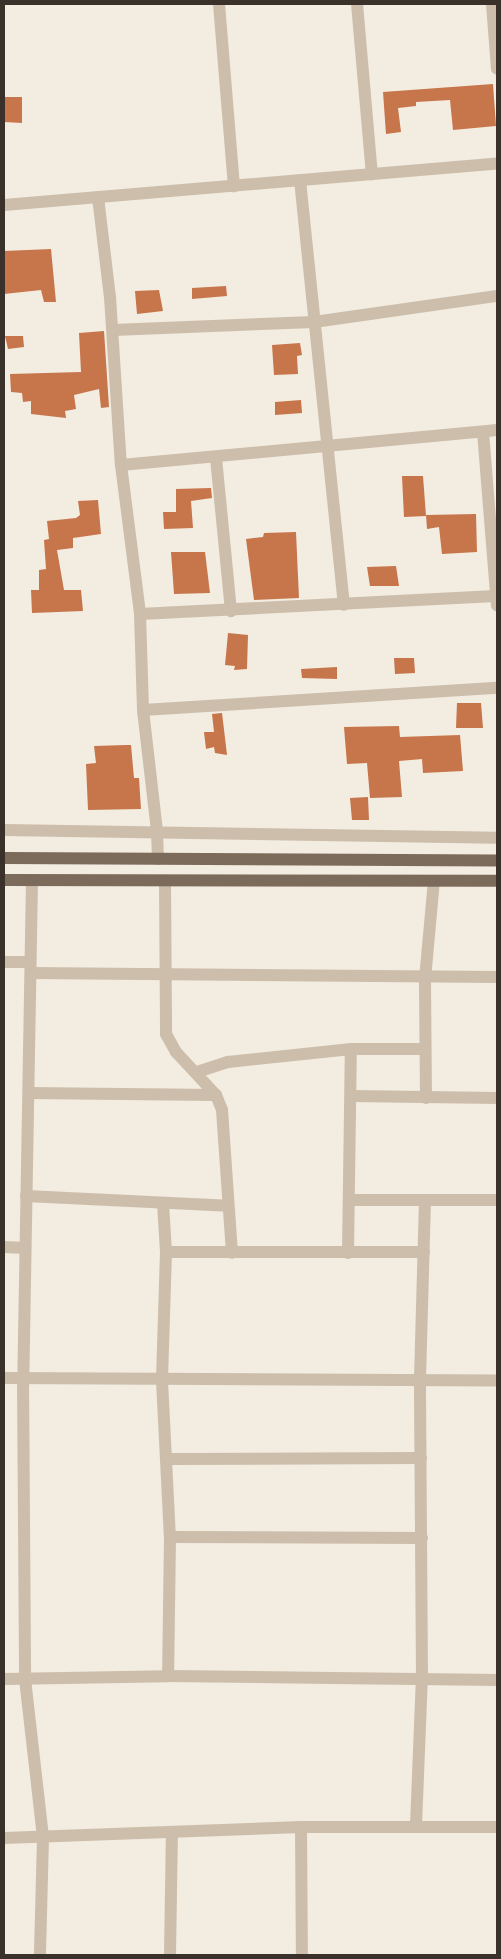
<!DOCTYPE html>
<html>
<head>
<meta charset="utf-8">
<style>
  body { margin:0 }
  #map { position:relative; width:501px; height:1959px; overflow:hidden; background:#f3ece0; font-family:"Archivo Narrow",sans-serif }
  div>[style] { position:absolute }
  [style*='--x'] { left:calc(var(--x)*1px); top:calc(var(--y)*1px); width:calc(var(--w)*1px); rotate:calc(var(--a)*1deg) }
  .building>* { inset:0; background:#c7754a }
  .minor>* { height:12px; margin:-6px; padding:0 6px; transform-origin:6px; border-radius:6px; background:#ccbeab }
  .major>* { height:12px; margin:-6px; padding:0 6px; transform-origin:6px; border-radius:6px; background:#7c6a5b }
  span { translate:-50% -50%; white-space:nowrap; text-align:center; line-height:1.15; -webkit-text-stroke:4px #fbf6ed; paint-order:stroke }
  .frame { position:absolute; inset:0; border:5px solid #3a312a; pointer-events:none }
</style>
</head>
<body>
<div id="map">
  <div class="building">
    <i style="clip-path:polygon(493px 84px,496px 126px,453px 130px,450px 100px,416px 102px,416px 106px,398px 108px,401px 132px,386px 134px,383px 92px)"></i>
    <i style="clip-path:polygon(4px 97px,22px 97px,22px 123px,4px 122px)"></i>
    <i style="clip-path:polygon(51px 249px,56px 302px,44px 302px,41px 290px,4px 294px,4px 251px)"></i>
    <i style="clip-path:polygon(226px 286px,227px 296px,192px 299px,192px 288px)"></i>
    <i style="clip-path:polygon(159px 290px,163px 311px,137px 314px,135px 291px)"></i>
    <i style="clip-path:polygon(104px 331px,109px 407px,101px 408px,99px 389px,74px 395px,76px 409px,65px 411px,66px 418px,31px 414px,31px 401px,23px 402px,22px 393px,11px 392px,10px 374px,81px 372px,79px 333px)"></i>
    <i style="clip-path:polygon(5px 336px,23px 336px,24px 347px,8px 349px)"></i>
    <i style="clip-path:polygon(300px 343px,302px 355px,297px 356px,298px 374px,274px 375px,272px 345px)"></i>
    <i style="clip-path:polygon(301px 400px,302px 413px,275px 415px,275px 402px)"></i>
    <i style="clip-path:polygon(402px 476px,423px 476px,426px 516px,404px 517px)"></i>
    <i style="clip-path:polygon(211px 488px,212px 498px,191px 501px,193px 528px,164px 529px,163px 512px,176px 512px,176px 489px)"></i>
    <i style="clip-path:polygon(98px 500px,101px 534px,73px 538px,73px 548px,57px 550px,64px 590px,81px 590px,83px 611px,32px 613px,31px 590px,39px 590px,39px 570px,46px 569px,44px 540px,49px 539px,47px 521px,76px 518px,80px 515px,78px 501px)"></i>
    <i style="clip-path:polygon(476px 514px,477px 552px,442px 554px,439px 527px,427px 529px,426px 515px)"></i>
    <i style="clip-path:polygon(296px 532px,299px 598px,254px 600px,246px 539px,263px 537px,264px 533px)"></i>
    <i style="clip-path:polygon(171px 552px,205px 552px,210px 593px,174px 594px)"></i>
    <i style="clip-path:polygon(396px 566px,399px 586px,370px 586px,367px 567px)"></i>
    <i style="clip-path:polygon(228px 633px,248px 635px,247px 669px,234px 670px,235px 666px,225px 665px)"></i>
    <i style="clip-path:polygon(394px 658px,414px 658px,415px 673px,395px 674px)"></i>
    <i style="clip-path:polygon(337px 667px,337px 679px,302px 678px,301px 669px)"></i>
    <i style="clip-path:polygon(457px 703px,481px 703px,483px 728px,456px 728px)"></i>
    <i style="clip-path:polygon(222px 713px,225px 738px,227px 755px,215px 753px,214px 747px,206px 749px,204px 732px,214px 732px,212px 714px)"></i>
    <i style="clip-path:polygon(399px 726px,400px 737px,460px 735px,463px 771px,423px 773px,422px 759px,399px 761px,402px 797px,370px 798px,367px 763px,347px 764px,344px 727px)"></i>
    <i style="clip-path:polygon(126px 745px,131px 745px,134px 778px,139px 778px,141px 809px,88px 810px,86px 764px,96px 763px,94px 746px)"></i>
    <i style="clip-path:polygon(368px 797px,369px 820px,352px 820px,350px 798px)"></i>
  </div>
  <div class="minor">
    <i style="--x:219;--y:4;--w:183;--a:85.3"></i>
    <i style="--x:357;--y:4;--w:171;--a:85"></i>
    <i style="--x:492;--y:4;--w:65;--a:85.6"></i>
    <i style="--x:300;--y:180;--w:427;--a:84.1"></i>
    <i style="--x:98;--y:197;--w:101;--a:83.2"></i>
    <i style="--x:110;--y:297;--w:168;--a:86.3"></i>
    <i style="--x:121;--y:465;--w:150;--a:82.7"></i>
    <i style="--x:140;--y:614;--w:96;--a:88.2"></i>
    <i style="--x:143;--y:710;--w:122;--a:83.4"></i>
    <i style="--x:157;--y:831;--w:28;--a:88"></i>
    <i style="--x:4;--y:205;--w:495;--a:-4.8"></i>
    <i style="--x:113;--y:330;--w:201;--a:-2.3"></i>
    <i style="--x:314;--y:322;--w:185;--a:-8.1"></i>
    <i style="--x:483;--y:432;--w:174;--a:85.4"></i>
    <i style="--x:216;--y:458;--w:154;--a:84.4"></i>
    <i style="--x:121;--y:465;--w:378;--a:-5.3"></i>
    <i style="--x:140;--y:614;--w:356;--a:-2.9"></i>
    <i style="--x:143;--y:710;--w:355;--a:-3.6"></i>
    <i style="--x:4;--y:830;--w:493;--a:0.9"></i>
    <i style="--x:32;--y:880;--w:498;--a:91"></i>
    <i style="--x:23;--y:1378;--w:301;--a:89.6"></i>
    <i style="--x:25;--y:1679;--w:160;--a:83.5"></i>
    <i style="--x:43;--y:1838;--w:117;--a:91.5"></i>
    <i style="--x:165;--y:881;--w:153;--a:89.6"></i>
    <i style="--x:166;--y:1034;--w:21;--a:61"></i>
    <i style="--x:176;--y:1052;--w:59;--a:47.1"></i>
    <i style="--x:216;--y:1095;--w:16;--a:68"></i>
    <i style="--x:222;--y:1110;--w:143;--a:86"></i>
    <i style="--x:4;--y:962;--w:26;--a:0"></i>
    <i style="--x:31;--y:973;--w:466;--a:0.5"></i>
    <i style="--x:197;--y:1072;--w:33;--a:-18"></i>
    <i style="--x:228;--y:1062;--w:124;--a:-6"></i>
    <i style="--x:351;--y:1049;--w:73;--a:0"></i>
    <i style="--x:29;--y:1093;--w:187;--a:0.6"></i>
    <i style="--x:351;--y:1096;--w:146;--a:0.8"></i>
    <i style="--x:426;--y:1098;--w:119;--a:-90.5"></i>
    <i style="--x:425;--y:979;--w:98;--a:-84.8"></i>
    <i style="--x:26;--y:1196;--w:202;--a:2.8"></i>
    <i style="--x:351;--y:1200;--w:146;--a:0"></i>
    <i style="--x:163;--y:1203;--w:49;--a:86.5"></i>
    <i style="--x:166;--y:1252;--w:129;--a:91.8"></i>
    <i style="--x:162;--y:1381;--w:156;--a:87.1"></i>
    <i style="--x:170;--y:1537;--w:139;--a:90.8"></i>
    <i style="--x:4;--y:1247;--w:21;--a:3"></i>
    <i style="--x:166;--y:1252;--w:258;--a:0"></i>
    <i style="--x:348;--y:1253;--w:204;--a:-89.2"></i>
    <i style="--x:4;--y:1378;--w:493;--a:0.3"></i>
    <i style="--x:167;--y:1459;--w:254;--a:-0.2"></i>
    <i style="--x:170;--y:1537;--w:252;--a:0.2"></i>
    <i style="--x:4;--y:1679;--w:164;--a:-1"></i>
    <i style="--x:168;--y:1676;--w:329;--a:0.7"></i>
    <i style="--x:416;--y:1825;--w:147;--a:-87.7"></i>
    <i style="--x:422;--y:1678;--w:299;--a:-90.4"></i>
    <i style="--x:420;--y:1379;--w:179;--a:-88.4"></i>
    <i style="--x:301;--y:1827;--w:128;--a:89.6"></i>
    <i style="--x:4;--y:1838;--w:297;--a:-2.1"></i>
    <i style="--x:301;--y:1827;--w:196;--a:0"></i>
    <i style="--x:170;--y:1955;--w:121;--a:-89.1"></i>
  </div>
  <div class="major">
    <i style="--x:4;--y:858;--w:493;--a:0.3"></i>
    <i style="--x:4;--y:880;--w:493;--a:0.1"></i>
  </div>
  <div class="frame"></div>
</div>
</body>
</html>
